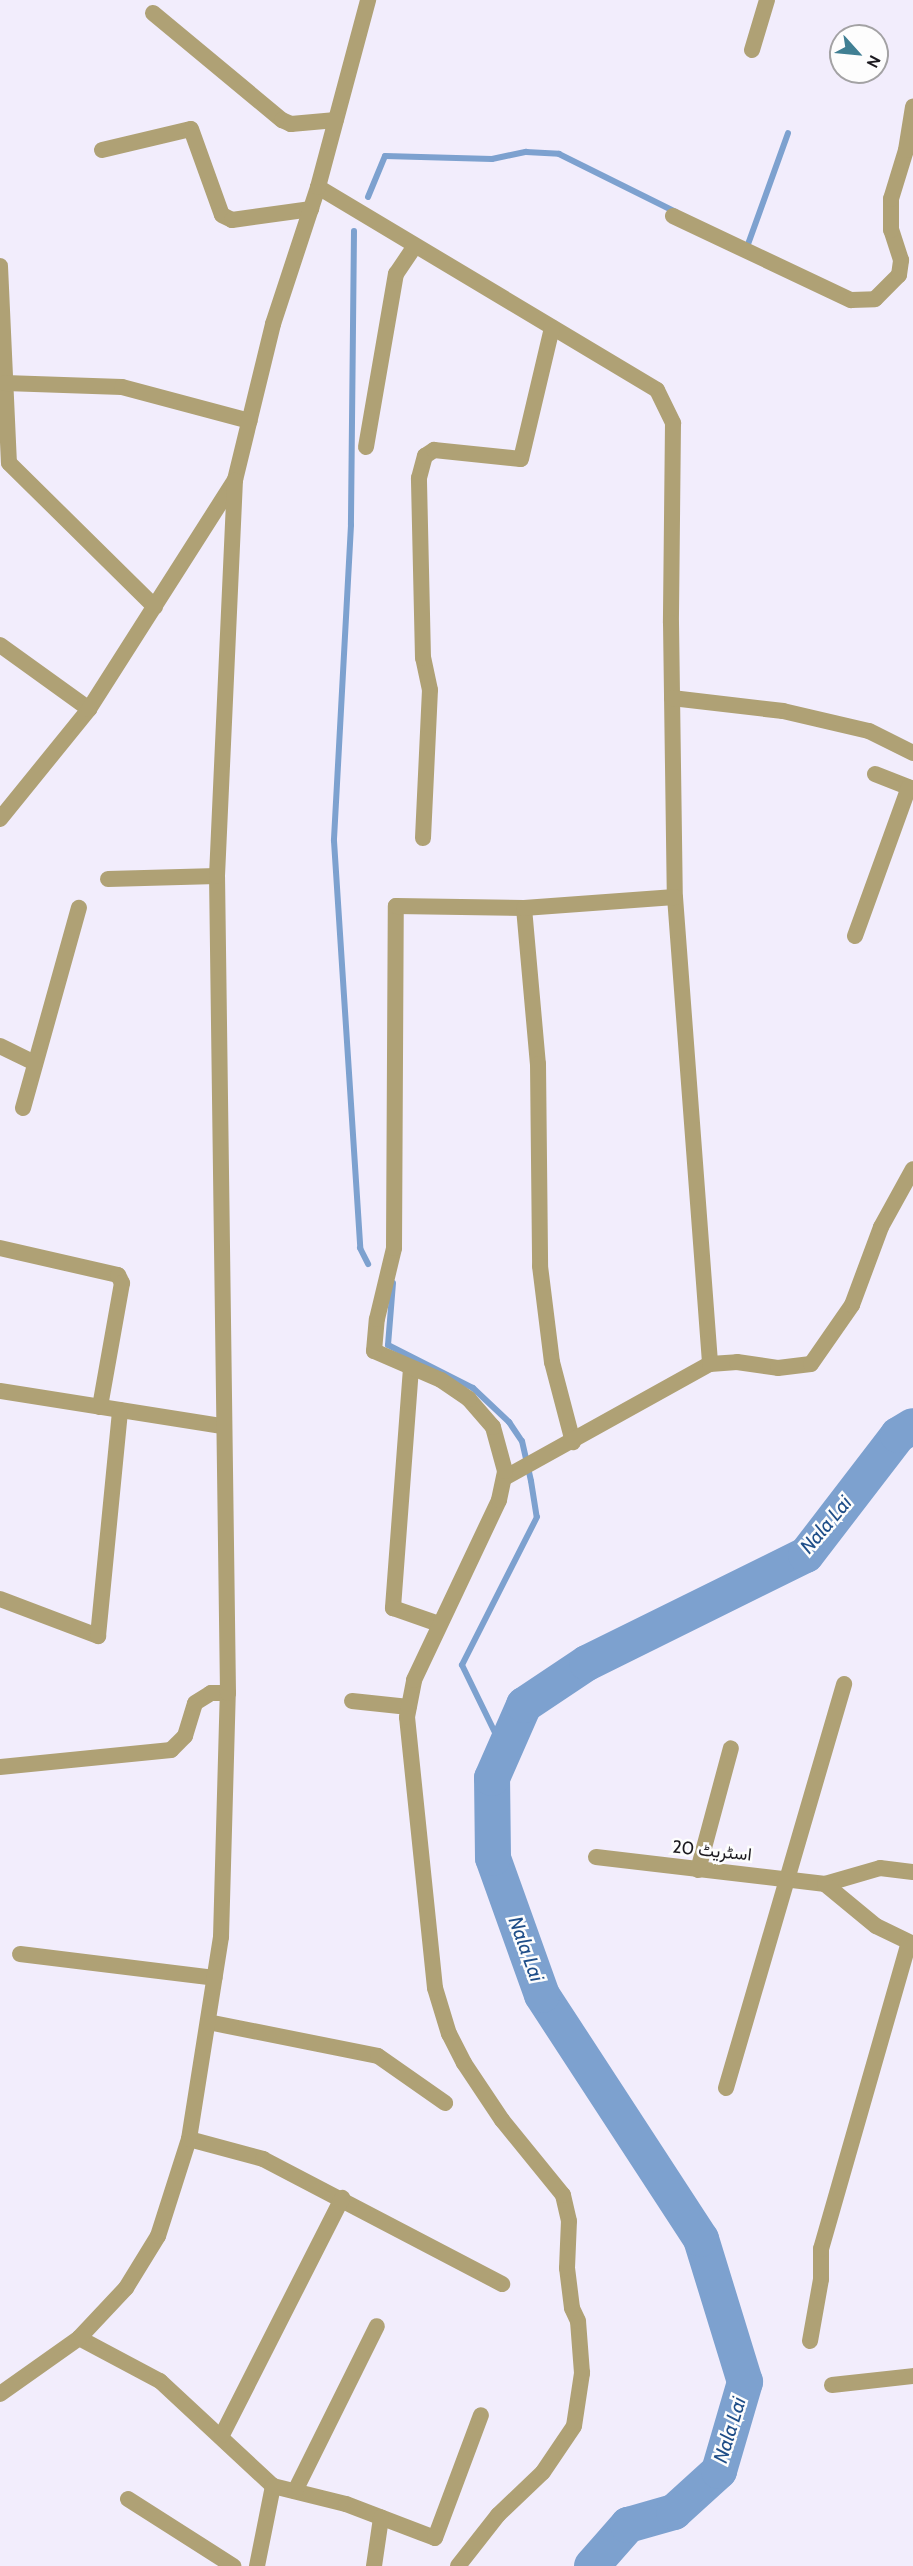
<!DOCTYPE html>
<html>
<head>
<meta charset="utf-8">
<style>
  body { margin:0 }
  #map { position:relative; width:913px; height:2566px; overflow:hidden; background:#f2edfc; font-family:Cabin,Vazirmatn,sans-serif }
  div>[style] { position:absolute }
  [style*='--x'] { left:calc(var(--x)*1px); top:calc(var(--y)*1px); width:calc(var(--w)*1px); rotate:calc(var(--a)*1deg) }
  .stream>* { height:6px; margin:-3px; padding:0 3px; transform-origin:3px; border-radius:3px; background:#7da1cf }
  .river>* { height:36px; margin:-18px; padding:0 18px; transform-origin:18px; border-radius:18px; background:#7da1cf }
  .minor>* { height:16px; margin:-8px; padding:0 8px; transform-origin:8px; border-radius:8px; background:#afa175 }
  span { translate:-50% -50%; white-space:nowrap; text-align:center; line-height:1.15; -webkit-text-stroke:5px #fdfdfd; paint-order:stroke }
  .street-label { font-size:18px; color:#1b191f }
  .water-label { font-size:20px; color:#1f4e88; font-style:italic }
  .north { position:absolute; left:829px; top:24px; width:60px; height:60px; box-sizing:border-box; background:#fdfdfd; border:2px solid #a3a2a4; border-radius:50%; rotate:117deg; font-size:16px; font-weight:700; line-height:24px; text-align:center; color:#1b191f }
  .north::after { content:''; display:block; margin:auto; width:21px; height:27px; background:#407f93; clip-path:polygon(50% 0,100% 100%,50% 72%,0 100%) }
</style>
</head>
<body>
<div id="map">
  <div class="stream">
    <i style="--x:368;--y:197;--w:44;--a:-67.5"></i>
    <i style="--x:385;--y:156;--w:107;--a:1.6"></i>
    <i style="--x:492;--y:159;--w:35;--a:-12"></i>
    <i style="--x:526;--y:152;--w:33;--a:3"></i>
    <i style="--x:559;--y:154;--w:131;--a:26.4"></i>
    <i style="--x:354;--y:231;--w:294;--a:90.6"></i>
    <i style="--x:351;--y:525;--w:316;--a:93.1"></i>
    <i style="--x:334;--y:841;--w:408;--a:86.3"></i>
    <i style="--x:360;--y:1248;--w:18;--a:63"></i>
    <i style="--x:747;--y:247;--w:121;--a:-70.2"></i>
    <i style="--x:393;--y:1283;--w:62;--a:94.6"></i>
    <i style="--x:388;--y:1345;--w:95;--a:26.8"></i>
    <i style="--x:473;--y:1388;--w:50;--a:43.4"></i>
    <i style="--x:509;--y:1422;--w:23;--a:56"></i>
    <i style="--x:522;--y:1441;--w:41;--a:77.3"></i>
    <i style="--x:531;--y:1481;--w:36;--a:81"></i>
    <i style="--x:537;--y:1517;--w:166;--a:116.9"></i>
    <i style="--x:462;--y:1665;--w:96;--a:64"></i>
  </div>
  <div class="river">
    <i style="--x:592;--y:2566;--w:55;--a:-48.7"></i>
    <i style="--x:628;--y:2525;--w:48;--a:-15.8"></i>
    <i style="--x:674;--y:2512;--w:61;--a:-42.3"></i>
    <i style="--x:719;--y:2471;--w:93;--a:-73.7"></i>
    <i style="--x:745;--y:2382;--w:150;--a:-107.1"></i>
    <i style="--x:701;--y:2239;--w:291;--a:-123.1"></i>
    <i style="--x:542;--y:1995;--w:145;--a:-109.7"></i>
    <i style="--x:493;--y:1858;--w:80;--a:-90.7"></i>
    <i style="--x:492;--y:1778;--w:80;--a:-66.3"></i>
    <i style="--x:524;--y:1705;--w:76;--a:-33.7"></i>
    <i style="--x:587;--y:1663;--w:244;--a:-26.3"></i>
    <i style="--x:806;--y:1555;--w:151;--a:-52.5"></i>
    <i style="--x:898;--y:1435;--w:17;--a:-31"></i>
  </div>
  <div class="minor">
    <i style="--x:153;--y:13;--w:168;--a:39.7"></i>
    <i style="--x:282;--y:120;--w:10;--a:24"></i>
    <i style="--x:291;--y:124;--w:45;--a:-5.1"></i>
    <i style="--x:752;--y:50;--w:52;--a:-73.3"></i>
    <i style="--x:102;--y:150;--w:91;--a:-13.3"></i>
    <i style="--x:191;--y:129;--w:91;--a:70.2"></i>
    <i style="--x:222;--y:215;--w:11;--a:27"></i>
    <i style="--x:232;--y:220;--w:80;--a:-7.9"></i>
    <i style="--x:318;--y:187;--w:395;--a:30.9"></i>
    <i style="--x:657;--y:390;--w:37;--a:64"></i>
    <i style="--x:673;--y:423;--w:200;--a:90.6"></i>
    <i style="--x:671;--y:623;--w:274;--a:89.2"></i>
    <i style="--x:675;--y:897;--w:468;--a:85.7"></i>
    <i style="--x:673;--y:216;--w:197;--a:25.3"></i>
    <i style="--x:851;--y:300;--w:24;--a:-2"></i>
    <i style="--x:875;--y:299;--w:34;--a:-45"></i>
    <i style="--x:899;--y:275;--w:15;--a:-82"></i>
    <i style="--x:901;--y:260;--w:32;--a:-108"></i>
    <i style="--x:891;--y:230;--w:31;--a:-90"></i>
    <i style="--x:891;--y:199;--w:51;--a:-73"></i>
    <i style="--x:906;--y:150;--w:44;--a:-80.8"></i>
    <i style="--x:0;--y:266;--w:197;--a:87.4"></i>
    <i style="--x:9;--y:463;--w:205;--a:44.6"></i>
    <i style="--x:5;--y:383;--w:117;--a:2"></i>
    <i style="--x:122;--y:387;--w:132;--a:14.9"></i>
    <i style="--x:366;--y:447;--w:176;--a:-80.2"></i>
    <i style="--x:396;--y:274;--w:34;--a:-56"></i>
    <i style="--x:0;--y:645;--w:110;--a:35.7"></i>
    <i style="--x:672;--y:698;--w:112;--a:6.7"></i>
    <i style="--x:783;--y:711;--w:88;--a:13.1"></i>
    <i style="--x:869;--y:731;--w:49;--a:26.6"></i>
    <i style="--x:875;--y:774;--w:41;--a:21.5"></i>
    <i style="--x:0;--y:819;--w:141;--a:-51"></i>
    <i style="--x:89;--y:709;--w:272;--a:-57.5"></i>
    <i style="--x:235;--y:480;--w:161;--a:-76.3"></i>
    <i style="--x:273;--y:324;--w:144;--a:-71.8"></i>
    <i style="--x:318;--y:187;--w:194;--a:-75"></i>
    <i style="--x:423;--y:838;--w:148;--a:-87.3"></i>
    <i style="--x:430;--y:690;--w:33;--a:-102"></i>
    <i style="--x:423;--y:658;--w:180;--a:-91.3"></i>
    <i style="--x:419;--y:478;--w:23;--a:-75"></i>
    <i style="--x:425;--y:456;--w:11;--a:-34"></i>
    <i style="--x:434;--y:450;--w:87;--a:5.9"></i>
    <i style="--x:521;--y:459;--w:135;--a:-76.7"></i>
    <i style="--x:108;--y:879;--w:109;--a:-1.6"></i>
    <i style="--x:524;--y:908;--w:157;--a:84.9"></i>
    <i style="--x:538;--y:1064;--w:202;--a:89.4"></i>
    <i style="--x:540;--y:1266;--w:97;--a:82.9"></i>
    <i style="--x:552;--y:1362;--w:83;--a:75.3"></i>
    <i style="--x:855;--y:936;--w:158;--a:-70.1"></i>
    <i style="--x:0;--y:1046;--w:39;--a:26"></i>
    <i style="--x:23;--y:1108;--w:208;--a:-74.4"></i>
    <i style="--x:0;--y:1248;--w:121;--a:12.9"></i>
    <i style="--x:118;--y:1275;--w:9;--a:63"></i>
    <i style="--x:122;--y:1283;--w:126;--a:100.1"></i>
    <i style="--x:411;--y:1368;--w:241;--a:94.3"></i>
    <i style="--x:393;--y:1608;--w:49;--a:19.2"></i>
    <i style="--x:0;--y:1391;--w:225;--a:9"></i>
    <i style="--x:504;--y:1478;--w:235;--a:-29"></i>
    <i style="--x:710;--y:1364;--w:27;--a:-4"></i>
    <i style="--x:737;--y:1362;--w:41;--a:8.3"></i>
    <i style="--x:778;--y:1368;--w:33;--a:-7"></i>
    <i style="--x:811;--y:1364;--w:72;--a:-55.2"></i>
    <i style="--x:852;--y:1305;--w:83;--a:-69.6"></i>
    <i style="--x:881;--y:1227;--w:66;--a:-61.1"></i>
    <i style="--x:0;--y:1599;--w:105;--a:20.7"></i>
    <i style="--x:98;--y:1636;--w:227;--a:-84.4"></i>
    <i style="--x:352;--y:1701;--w:57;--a:6"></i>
    <i style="--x:0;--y:1767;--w:172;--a:-5.7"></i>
    <i style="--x:171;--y:1750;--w:20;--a:-45"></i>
    <i style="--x:185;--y:1736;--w:34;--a:-73"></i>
    <i style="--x:195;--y:1703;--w:19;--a:-32"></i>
    <i style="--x:211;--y:1693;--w:17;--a:0"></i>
    <i style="--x:596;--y:1857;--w:231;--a:6.7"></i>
    <i style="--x:825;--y:1884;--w:57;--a:-16.2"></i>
    <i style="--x:880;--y:1868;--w:33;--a:7"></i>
    <i style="--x:698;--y:1870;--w:126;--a:-74.9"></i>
    <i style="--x:825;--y:1884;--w:66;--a:39.5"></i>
    <i style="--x:876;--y:1926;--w:41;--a:25.9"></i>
    <i style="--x:20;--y:1954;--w:196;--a:7"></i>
    <i style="--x:208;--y:2022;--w:173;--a:11.3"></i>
    <i style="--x:378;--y:2056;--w:82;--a:35"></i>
    <i style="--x:726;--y:2088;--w:421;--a:-73.7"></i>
    <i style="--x:189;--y:2139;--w:77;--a:15.1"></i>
    <i style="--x:263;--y:2159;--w:270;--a:27.6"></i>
    <i style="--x:79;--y:2338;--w:92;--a:28"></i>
    <i style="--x:160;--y:2381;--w:154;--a:42.9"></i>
    <i style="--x:273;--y:2486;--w:75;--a:13.9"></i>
    <i style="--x:346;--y:2504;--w:95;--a:20.9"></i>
    <i style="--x:435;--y:2538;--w:131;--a:-69.5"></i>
    <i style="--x:810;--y:2341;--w:63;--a:-79.9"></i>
    <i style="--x:821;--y:2279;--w:30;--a:-90"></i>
    <i style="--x:821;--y:2249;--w:318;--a:-74"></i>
    <i style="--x:832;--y:2385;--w:81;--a:-6.3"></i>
    <i style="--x:0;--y:2394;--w:97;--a:-35.3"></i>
    <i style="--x:79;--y:2338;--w:69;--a:-46.8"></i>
    <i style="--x:126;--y:2288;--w:61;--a:-58.4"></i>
    <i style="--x:158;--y:2236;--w:102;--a:-72.3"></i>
    <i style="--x:189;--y:2139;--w:205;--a:-81"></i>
    <i style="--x:221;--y:1937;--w:244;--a:-88.4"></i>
    <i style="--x:228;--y:1693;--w:817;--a:-90.77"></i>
    <i style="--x:217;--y:876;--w:396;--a:-87.4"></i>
    <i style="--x:222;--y:2435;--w:266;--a:-63.1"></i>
    <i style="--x:295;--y:2491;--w:184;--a:-63.6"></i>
    <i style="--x:128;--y:2499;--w:125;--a:32.5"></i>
    <i style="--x:257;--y:2566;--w:82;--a:-78.7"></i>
    <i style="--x:374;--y:2566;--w:49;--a:-81.7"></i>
    <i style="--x:458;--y:2566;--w:65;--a:-51.9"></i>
    <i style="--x:498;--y:2515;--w:62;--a:-43.7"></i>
    <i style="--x:543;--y:2472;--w:55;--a:-56"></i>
    <i style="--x:574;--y:2426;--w:54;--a:-81.4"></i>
    <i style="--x:582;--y:2373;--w:52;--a:-94.4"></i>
    <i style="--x:578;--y:2321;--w:14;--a:-115"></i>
    <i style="--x:572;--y:2308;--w:40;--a:-97.1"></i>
    <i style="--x:567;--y:2268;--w:47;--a:-87.6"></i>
    <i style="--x:569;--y:2221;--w:27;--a:-103"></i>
    <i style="--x:563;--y:2195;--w:97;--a:-129.1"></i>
    <i style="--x:502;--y:2120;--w:69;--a:-123.7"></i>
    <i style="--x:464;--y:2063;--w:33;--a:-117"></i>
    <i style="--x:449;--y:2034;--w:48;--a:-106.9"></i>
    <i style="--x:435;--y:1988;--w:272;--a:-95.9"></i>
    <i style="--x:407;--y:1717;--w:38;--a:-79"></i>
    <i style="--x:414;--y:1680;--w:199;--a:-64.7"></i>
    <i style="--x:499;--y:1500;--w:30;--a:-78"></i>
    <i style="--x:505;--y:1471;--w:46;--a:-105.3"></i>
    <i style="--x:493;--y:1427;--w:37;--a:-131"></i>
    <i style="--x:469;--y:1399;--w:34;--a:-146"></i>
    <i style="--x:441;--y:1380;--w:73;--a:-156.6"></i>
    <i style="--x:374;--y:1351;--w:32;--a:-85"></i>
    <i style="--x:377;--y:1319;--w:73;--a:-76.5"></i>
    <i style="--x:394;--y:1248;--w:342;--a:-89.7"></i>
    <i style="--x:396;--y:906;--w:128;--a:0.9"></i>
    <i style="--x:524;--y:908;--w:151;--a:-4.2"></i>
  </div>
  <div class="street-label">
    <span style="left:712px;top:1851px;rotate:6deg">اسٹریٹ 20</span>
  </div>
  <div class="water-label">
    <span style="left:826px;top:1525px;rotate:-50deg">Nala Lai</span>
    <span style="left:526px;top:1949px;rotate:70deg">Nala Lai</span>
    <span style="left:730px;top:2430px;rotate:-73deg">Nala Lai</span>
  </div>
  <div class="north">N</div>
</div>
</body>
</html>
